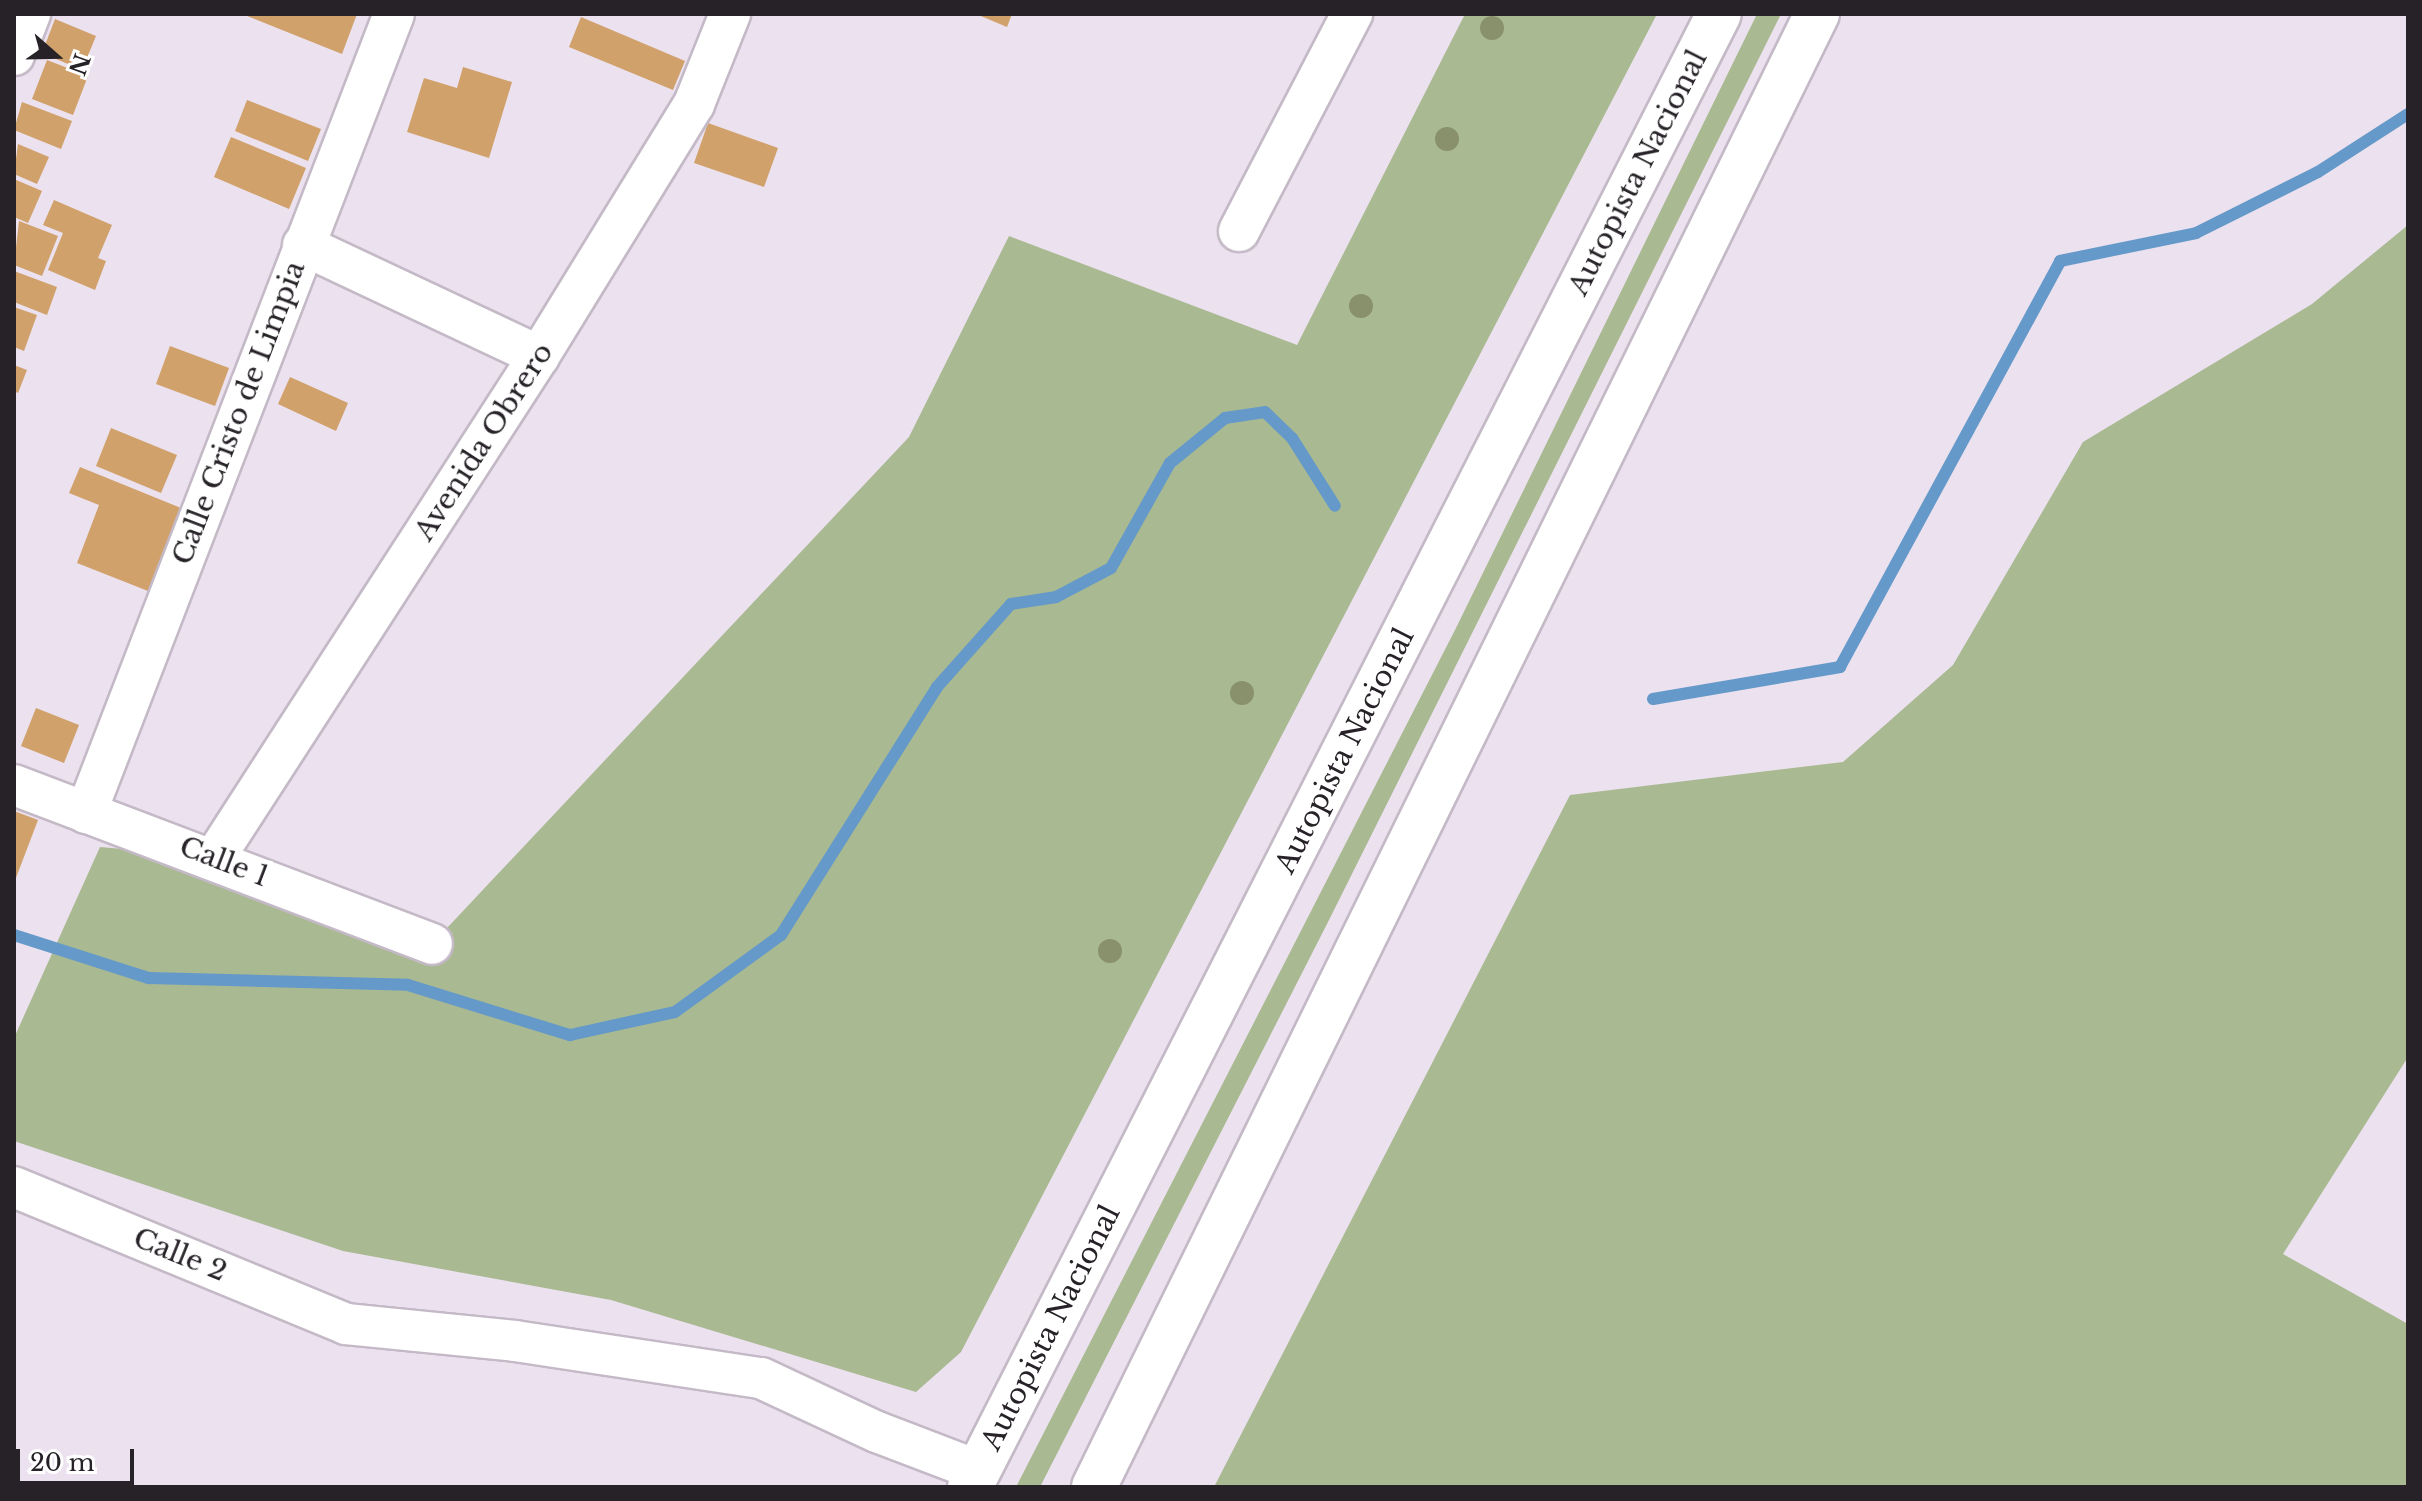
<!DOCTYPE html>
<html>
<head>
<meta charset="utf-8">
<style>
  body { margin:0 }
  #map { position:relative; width:2422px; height:1501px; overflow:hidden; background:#ece1ee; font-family:"Libre Baskerville",serif }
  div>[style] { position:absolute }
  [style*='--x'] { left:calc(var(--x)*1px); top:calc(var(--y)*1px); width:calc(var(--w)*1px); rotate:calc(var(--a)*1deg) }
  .green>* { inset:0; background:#a9b992 }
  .stream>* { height:12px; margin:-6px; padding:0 6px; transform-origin:6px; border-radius:6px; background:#6499c9 }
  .building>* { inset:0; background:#d0a16a }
  .roads { filter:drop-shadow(2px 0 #c4b9c6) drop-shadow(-2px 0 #c4b9c6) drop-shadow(0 2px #c4b9c6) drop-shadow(0 -2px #c4b9c6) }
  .minor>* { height:40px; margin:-20px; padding:0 20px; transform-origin:20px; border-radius:20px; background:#fff }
  .highway>* { height:44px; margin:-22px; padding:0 22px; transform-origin:22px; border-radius:22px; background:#fff }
  .trees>* { width:24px; height:24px; margin:-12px; border-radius:50%; background:#89906c }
  span { translate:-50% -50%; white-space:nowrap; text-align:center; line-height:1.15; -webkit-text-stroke:8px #fff; paint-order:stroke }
  .street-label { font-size:28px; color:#262227 }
  .frame { position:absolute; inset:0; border:16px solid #262227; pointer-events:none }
  .north { position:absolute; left:16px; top:16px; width:80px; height:80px; -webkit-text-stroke:6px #fff; paint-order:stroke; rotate:110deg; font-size:22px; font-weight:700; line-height:32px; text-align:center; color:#262227 }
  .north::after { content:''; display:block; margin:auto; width:28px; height:36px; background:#262227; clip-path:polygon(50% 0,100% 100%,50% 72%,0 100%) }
  .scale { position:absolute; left:16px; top:1449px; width:118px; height:36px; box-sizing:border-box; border:4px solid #262227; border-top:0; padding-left:10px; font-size:24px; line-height:28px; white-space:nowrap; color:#262227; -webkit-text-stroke:6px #fff; paint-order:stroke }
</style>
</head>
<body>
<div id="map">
  <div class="green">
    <i style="clip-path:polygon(1465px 14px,1657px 14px,961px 1352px,916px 1392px,611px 1300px,343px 1251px,14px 1141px,14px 1038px,100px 847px,215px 857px,432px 944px,909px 437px,1009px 236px,1297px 345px)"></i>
    <i style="clip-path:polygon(1757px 14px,1781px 14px,1327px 924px,1040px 1487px,1016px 1487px,1455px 630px)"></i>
    <i style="clip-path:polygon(2408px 225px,2408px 1057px,2283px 1254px,2408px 1324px,2408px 1487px,1214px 1487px,1570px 795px,1843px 762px,1953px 665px,2083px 442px,2312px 304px)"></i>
  </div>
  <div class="stream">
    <i style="--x:1653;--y:699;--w:190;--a:-9.7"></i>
    <i style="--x:1840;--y:667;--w:462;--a:-61.5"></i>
    <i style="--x:2060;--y:261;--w:139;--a:-11.6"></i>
    <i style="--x:2196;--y:233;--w:136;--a:-26.6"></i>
    <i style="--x:2318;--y:172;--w:107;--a:-32.8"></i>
    <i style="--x:14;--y:935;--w:142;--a:17.7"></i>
    <i style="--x:149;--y:978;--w:259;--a:1.5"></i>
    <i style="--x:408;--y:985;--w:170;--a:17.2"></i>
    <i style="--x:570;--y:1035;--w:107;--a:-12.4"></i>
    <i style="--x:675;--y:1012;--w:131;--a:-36"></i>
    <i style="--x:781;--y:935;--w:293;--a:-57.8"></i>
    <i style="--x:937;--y:687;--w:111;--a:-48.3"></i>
    <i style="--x:1011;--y:604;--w:46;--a:-8.8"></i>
    <i style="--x:1056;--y:597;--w:62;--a:-27.8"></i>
    <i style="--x:1111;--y:568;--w:120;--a:-60.7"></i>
    <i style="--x:1170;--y:463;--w:71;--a:-39.3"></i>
    <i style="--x:1225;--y:418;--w:40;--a:-8.5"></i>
    <i style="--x:1265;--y:412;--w:37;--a:44"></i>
    <i style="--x:1292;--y:438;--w:80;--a:57.7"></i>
  </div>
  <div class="building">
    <i style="clip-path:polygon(242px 14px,357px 14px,342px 54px)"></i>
    <i style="clip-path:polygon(976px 14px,1012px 14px,1007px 27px)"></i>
    <i style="clip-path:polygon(581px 17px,685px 61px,673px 90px,569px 47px)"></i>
    <i style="clip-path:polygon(55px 19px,96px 36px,82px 70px,42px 53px)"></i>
    <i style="clip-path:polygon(47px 60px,88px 76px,73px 115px,32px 99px)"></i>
    <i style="clip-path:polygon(463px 67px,512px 82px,489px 158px,407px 132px,424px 78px,457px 88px)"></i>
    <i style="clip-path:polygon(247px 100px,321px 129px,308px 161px,235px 131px)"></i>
    <i style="clip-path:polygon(22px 102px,72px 121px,61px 149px,14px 130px)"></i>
    <i style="clip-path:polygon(708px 123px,778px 148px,764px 187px,694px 163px)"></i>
    <i style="clip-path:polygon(231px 137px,306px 168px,289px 209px,214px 177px)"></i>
    <i style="clip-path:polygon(18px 144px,49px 157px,37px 184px,14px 174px)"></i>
    <i style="clip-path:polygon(14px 179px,42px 191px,28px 223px,14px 217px)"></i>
    <i style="clip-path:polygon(54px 200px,112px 225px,98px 258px,106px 261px,95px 290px,48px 270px,63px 233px,43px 225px)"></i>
    <i style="clip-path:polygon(19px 221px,58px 236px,42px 276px,14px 265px)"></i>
    <i style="clip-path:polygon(14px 271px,57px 287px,47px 315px,14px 302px)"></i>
    <i style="clip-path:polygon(14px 307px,37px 315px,24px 351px,14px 347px)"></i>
    <i style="clip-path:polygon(170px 346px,229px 368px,215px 406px,156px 384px)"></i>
    <i style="clip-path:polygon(14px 365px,27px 370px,18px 393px,14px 391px)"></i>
    <i style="clip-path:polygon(290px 377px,348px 403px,336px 431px,278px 404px)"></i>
    <i style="clip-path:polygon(111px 428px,177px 455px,161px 493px,96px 466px)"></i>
    <i style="clip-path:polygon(80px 467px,181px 508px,148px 591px,77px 563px,99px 505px,69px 493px)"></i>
    <i style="clip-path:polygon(36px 708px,79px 725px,64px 763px,21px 746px)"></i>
    <i style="clip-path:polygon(14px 811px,38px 820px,14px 883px)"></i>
  </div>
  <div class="roads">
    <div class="minor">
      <i style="--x:14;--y:55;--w:44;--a:-68.7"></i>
      <i style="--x:1239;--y:231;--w:245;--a:-62.5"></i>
      <i style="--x:303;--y:245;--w:261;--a:25.2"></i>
      <i style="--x:14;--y:785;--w:447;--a:20.8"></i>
      <i style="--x:86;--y:813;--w:856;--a:-68.92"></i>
      <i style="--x:215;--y:857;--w:597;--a:-57.11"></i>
      <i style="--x:539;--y:356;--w:296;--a:-58.4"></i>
      <i style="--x:694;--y:104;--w:97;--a:-68.2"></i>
      <i style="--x:14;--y:1187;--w:359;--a:22.4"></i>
      <i style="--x:346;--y:1324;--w:170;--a:5.7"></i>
      <i style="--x:515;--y:1341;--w:249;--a:8.6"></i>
      <i style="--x:761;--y:1378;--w:128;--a:25"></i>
      <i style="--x:877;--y:1432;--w:109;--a:20.9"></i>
    </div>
    <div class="highway">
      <i style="--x:970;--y:1487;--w:1652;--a:-63.05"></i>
      <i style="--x:1094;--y:1487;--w:1641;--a:-63.86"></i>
    </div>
  </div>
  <div class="trees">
    <i style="left:1492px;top:28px"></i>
    <i style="left:1447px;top:139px"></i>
    <i style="left:1361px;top:306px"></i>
    <i style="left:1242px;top:693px"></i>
    <i style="left:1110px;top:951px"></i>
  </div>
  <div class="street-label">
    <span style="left:1638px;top:173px;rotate:-63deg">Autopista Nacional</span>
    <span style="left:239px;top:413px;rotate:-69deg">Calle Cristo de Limpia</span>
    <span style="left:484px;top:442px;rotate:-57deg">Avenida Obrero</span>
    <span style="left:1345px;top:751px;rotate:-63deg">Autopista Nacional</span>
    <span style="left:224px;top:862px;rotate:21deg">Calle 1</span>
    <span style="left:180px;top:1255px;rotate:22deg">Calle 2</span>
    <span style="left:1051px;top:1328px;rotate:-63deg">Autopista Nacional</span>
  </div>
  <div class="frame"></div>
  <div class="north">N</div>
  <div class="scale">20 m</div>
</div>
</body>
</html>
